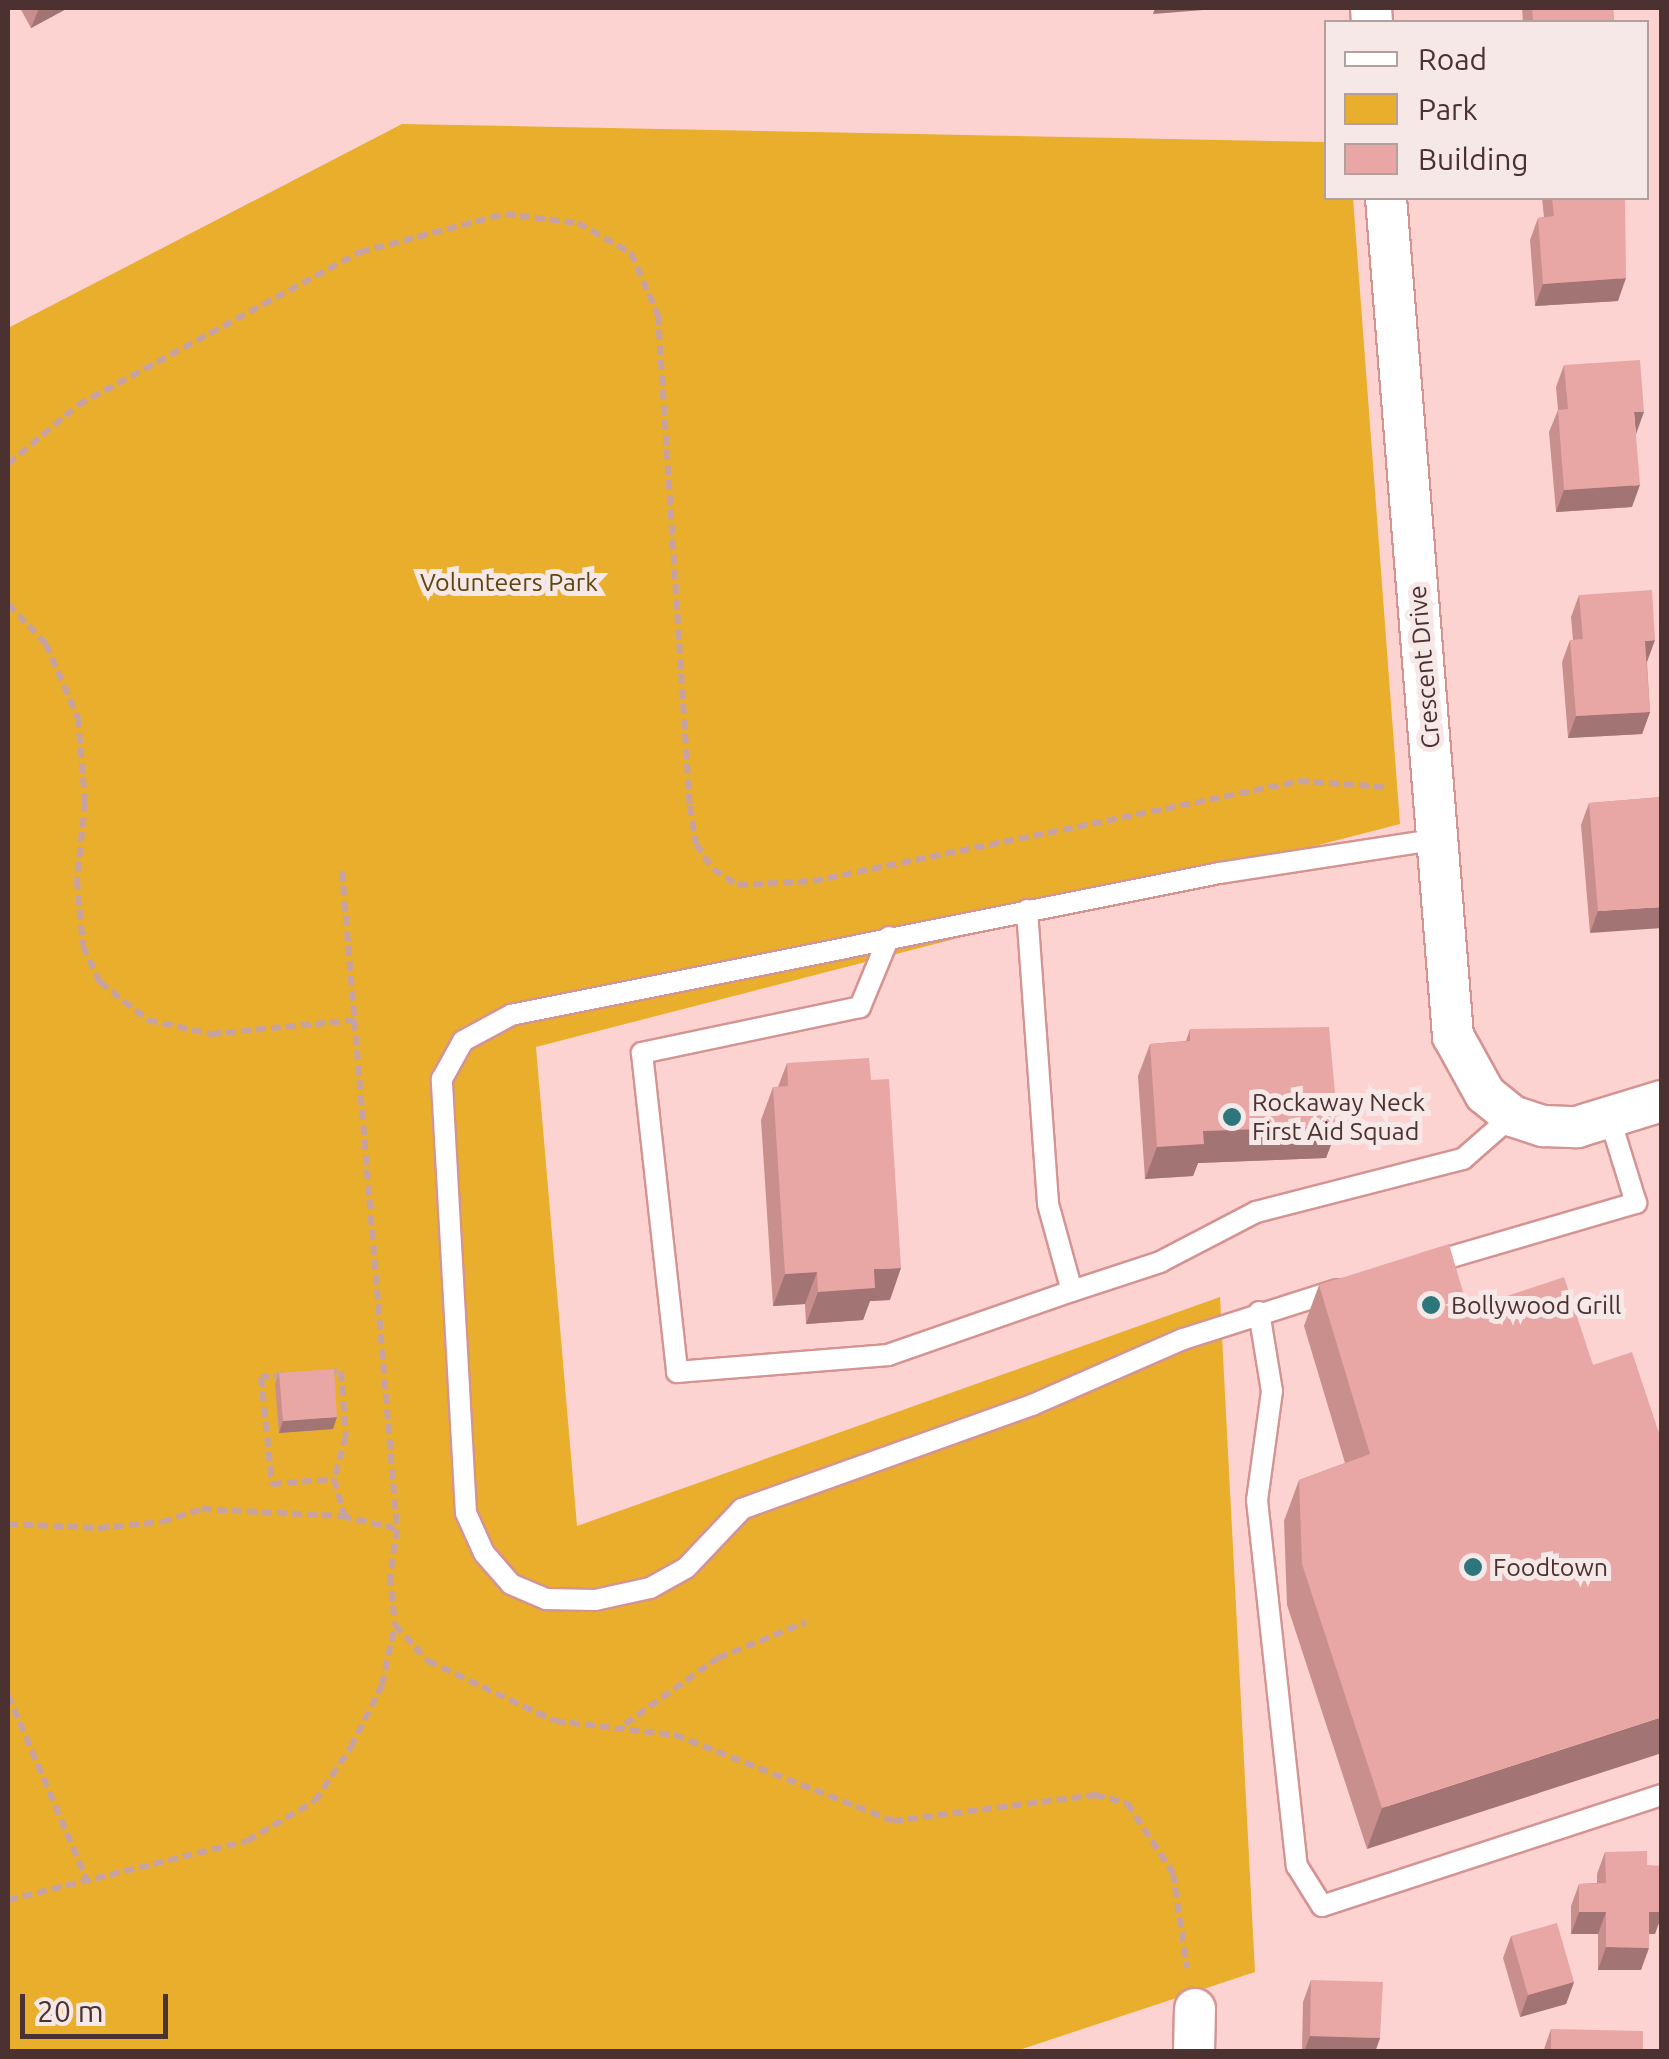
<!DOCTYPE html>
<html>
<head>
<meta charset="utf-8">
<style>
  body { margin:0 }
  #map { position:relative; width:1669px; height:2059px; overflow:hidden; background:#fdd3d2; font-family:Ubuntu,sans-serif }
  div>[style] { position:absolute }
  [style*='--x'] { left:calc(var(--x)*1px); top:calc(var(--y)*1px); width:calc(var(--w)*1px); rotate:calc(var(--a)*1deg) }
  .green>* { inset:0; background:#eaae2d }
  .path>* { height:6px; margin-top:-3px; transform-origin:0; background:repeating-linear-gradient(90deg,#c7a2a1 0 10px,transparent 0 15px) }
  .roads { filter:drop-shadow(2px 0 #d49492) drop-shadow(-2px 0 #d49492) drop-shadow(0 2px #d49492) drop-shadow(0 -2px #d49492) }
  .service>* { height:20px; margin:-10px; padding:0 10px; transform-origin:10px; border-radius:10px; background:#fff }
  .minor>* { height:40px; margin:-20px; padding:0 20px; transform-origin:20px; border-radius:20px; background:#fff }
  .wall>* { inset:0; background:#c88f8d }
  .shaded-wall>* { inset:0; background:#a27473 }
  .building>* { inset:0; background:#e8a6a4 }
  .dots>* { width:28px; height:28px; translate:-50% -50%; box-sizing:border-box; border:5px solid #f7e8e8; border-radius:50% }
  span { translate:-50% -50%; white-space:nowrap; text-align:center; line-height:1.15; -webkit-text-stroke:10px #f7e8e8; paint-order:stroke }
  .park-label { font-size:25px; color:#5f450d }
  .street-label { font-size:25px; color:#4b3130 }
  .poi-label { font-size:25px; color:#4b3130 }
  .left { translate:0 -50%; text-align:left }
  .frame { position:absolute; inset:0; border:10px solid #4b3130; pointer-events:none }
  .legend { position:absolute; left:1324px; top:20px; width:325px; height:180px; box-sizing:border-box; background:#f7e8e8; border:2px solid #b29f9e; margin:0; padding:12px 18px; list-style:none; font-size:30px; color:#4b3130 }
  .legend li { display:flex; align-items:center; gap:20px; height:50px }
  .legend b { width:50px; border:2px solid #b29f9e }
  .scale { position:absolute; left:20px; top:1994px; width:148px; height:45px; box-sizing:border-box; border:5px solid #4b3130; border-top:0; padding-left:12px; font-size:30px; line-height:35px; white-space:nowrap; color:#4b3130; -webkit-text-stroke:8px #f7e8e8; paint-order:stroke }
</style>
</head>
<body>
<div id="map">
  <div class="green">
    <i style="clip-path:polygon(402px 124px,1326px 142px,1326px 198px,1353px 198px,1400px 824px,536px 1047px,577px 1526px,1220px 1297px,1255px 1972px,1016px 2051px,8px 2052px,8px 328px)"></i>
  </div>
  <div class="path">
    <i style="--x:8;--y:464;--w:92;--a:-40.1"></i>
    <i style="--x:78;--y:405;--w:321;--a:-28.5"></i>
    <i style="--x:360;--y:252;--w:150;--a:-14.7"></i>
    <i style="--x:505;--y:214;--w:74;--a:7"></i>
    <i style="--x:578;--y:223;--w:61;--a:29.5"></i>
    <i style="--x:631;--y:253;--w:68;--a:66.5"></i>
    <i style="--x:658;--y:315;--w:492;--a:86.3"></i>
    <i style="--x:690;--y:806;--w:38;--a:81"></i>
    <i style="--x:696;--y:844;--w:30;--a:56"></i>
    <i style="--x:713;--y:869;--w:30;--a:33"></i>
    <i style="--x:738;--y:885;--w:75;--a:-3.1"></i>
    <i style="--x:813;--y:881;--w:496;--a:-11.6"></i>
    <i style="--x:1299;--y:781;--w:89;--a:3.9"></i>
    <i style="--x:8;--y:604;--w:55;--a:46.5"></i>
    <i style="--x:46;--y:644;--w:81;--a:66.6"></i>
    <i style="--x:78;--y:718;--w:84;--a:85.2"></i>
    <i style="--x:85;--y:802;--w:78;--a:95.9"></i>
    <i style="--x:77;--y:880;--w:66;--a:84.8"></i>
    <i style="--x:83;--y:946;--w:40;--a:65"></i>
    <i style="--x:100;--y:982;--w:61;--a:38.4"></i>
    <i style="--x:148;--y:1020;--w:65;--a:12.5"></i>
    <i style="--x:211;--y:1034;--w:147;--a:-5.5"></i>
    <i style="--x:342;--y:871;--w:660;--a:85.22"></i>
    <i style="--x:397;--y:1529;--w:48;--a:98.5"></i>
    <i style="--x:390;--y:1576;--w:49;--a:84.2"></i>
    <i style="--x:395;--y:1625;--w:49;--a:47.5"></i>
    <i style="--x:428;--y:1661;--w:140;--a:25.3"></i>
    <i style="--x:555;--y:1721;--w:121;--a:6.7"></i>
    <i style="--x:675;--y:1735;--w:234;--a:21.5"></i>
    <i style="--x:893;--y:1821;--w:204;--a:-7.3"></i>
    <i style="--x:1095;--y:1795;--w:33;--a:14"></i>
    <i style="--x:1127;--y:1803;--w:84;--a:56.7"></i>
    <i style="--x:1173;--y:1873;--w:96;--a:81.6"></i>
    <i style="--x:327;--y:1372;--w:14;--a:-4"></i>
    <i style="--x:341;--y:1371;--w:65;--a:85.6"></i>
    <i style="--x:346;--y:1436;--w:45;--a:105.6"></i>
    <i style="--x:334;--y:1479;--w:40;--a:74"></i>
    <i style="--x:284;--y:1375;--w:23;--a:175"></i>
    <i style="--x:261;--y:1377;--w:108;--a:84.1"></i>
    <i style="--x:272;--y:1484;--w:62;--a:-4.6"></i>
    <i style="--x:8;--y:1524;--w:91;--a:2.5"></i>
    <i style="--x:99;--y:1528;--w:63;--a:-5.4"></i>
    <i style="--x:162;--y:1522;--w:42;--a:-18"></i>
    <i style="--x:202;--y:1509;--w:140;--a:2.9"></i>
    <i style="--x:342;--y:1516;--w:57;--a:13.3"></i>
    <i style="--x:8;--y:1695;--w:201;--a:66.9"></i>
    <i style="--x:625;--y:1724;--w:114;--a:-35.4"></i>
    <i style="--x:718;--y:1658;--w:95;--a:-22.2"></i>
    <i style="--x:8;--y:1900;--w:246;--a:-13.9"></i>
    <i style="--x:247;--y:1841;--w:79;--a:-30.5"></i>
    <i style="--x:315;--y:1801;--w:65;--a:-56.3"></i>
    <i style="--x:351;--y:1747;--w:69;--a:-63.4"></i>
    <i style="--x:382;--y:1685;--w:61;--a:-77.8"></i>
  </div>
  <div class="roads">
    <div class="service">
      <i style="--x:1027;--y:910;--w:295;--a:85.9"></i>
      <i style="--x:1048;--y:1204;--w:90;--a:74.6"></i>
      <i style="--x:1072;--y:1291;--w:93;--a:-18.2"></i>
      <i style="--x:1160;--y:1262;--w:108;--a:-27.5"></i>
      <i style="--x:1256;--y:1212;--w:214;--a:-14.4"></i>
      <i style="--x:1463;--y:1159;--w:65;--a:-41.3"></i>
      <i style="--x:889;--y:937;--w:76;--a:112.5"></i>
      <i style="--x:860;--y:1007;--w:223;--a:168.1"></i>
      <i style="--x:642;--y:1053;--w:321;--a:83.7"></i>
      <i style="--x:677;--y:1372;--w:212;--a:-4.6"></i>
      <i style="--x:888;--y:1355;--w:195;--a:-19.2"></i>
      <i style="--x:1427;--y:1264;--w:218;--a:-16.3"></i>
      <i style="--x:1636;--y:1203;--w:91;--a:-107.2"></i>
      <i style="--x:1337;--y:1290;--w:162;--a:162.3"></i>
      <i style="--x:1183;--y:1339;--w:165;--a:156.4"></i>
      <i style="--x:1032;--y:1405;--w:308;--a:160.3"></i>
      <i style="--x:742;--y:1509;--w:81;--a:133.5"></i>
      <i style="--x:686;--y:1568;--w:41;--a:150.9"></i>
      <i style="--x:650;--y:1588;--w:56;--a:167.7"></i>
      <i style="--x:595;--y:1600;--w:49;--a:-178.8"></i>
      <i style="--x:546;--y:1599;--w:38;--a:-157"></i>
      <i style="--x:511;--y:1584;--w:41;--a:-131.1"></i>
      <i style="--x:484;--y:1553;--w:44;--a:-114.2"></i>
      <i style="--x:466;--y:1513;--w:435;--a:-93.2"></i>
      <i style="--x:442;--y:1079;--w:43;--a:-61.1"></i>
      <i style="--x:463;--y:1041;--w:55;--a:-28.4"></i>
      <i style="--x:511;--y:1015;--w:722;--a:-11.34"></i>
      <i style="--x:1219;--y:873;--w:222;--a:-8.8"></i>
      <i style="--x:1259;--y:1312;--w:80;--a:80.7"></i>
      <i style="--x:1272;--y:1391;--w:110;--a:97.8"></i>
      <i style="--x:1257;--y:1500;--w:368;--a:83.8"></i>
      <i style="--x:1297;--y:1866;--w:47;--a:58"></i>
      <i style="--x:1322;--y:1906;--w:358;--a:-18.1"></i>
    </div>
    <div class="minor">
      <i style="--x:1371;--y:8;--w:14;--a:86"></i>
      <i style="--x:1386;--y:198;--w:841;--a:85.43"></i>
      <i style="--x:1453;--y:1036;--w:66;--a:61.1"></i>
      <i style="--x:1485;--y:1094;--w:35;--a:39"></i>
      <i style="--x:1512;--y:1116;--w:33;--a:18"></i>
      <i style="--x:1543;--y:1126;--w:34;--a:2"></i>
      <i style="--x:1577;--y:1127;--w:89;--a:-17"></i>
      <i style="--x:1194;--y:2052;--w:43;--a:-88.7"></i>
    </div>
  </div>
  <div class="wall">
    <i style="clip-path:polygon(20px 8px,68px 8px,31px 28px)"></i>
    <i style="clip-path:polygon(1522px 8px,1613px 8px,1614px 22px,1523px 22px)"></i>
    <i style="clip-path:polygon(1542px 198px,1625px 198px,1618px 301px,1535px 306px,1530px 240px,1538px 218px,1544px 217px)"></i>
    <i style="clip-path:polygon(1564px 365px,1636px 434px,1632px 507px,1556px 512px,1549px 432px,1558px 410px,1556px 387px)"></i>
    <i style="clip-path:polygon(1579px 595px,1647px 662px,1650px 712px,1642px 734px,1568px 738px,1562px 662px,1570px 640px,1573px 640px,1571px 617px)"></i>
    <i style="clip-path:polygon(1662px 797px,1590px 933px,1581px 825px,1589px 803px)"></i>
    <i style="clip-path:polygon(1190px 1029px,1338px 1126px,1326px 1158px,1198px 1163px,1193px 1176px,1145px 1179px,1138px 1076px,1150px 1044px,1186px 1041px)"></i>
    <i style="clip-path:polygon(787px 1063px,890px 1300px,870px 1301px,863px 1320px,806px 1324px,805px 1304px,773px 1306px,761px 1120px,773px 1087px,778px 1087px)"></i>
    <i style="clip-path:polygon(1319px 1285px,1468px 1309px,1593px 1365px,1367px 1849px,1287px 1605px,1284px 1521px,1299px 1480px,1345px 1463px,1304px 1326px)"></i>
    <i style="clip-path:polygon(279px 1373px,333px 1429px,279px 1433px,275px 1384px)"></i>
    <i style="clip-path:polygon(1605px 1852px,1647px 1865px,1655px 1934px,1649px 1934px,1641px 1970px,1598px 1970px,1598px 1934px,1571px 1934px,1571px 1906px,1579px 1884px,1597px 1883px,1597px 1874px)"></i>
    <i style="clip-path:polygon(1511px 1936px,1574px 1982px,1566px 2004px,1520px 2017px,1503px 1958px)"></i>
    <i style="clip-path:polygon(1311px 1980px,1380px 2038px,1375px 2052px,1302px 2052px,1303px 2002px)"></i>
    <i style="clip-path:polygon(1551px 2029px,1643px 2052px,1543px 2052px)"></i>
  </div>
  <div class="shaded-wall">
    <i style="clip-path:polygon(39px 8px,68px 8px,31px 28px)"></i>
    <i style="clip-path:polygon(1155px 8px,1229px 8px,1153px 14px)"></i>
    <i style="clip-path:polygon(1626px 278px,1618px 301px,1535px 306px,1543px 284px)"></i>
    <i style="clip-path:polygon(1634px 412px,1644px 412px,1636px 434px)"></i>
    <i style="clip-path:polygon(1640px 485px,1632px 507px,1556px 512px,1564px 490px)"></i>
    <i style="clip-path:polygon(1655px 640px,1647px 662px,1637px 663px,1645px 641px)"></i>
    <i style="clip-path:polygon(1650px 712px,1642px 734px,1568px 738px,1576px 716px)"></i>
    <i style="clip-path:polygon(1662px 907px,1662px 928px,1590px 933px,1598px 911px)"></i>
    <i style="clip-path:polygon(1338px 1126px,1326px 1158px,1198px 1163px,1193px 1176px,1145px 1179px,1157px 1147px,1203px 1131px)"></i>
    <i style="clip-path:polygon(901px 1268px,890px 1300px,870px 1301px,863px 1320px,806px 1324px,818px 1292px,874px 1269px)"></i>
    <i style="clip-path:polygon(817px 1272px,805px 1304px,773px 1306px,785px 1274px)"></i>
    <i style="clip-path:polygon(337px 1417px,333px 1429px,279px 1433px,283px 1421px)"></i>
    <i style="clip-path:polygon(1662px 1717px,1662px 1753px,1367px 1849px,1382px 1808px)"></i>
    <i style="clip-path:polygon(1579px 1912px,1606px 1912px,1598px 1934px,1571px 1934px)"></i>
    <i style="clip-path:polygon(1649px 1912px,1662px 1912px,1662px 1915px,1655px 1934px,1641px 1934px)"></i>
    <i style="clip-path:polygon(1606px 1947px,1649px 1948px,1641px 1970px,1598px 1970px)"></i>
    <i style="clip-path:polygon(1574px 1982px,1566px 2004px,1520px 2017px,1528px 1995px)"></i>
    <i style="clip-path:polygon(1310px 2036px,1380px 2038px,1375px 2052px,1304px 2052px)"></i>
  </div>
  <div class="building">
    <i style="clip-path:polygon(1532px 8px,1613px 8px,1614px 22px,1533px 22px)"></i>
    <i style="clip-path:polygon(1552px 198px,1625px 198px,1626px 278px,1543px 284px,1538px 218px,1554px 216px)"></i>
    <i style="clip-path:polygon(1640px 360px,1644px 412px,1634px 412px,1640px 485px,1564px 490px,1558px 410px,1568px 409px,1564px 365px)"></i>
    <i style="clip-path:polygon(1652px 590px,1655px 640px,1645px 641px,1650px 712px,1576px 716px,1570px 640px,1583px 639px,1579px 595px)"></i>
    <i style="clip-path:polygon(1662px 797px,1662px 907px,1598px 911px,1589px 803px)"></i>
    <i style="clip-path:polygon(1329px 1027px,1338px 1126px,1203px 1131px,1204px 1144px,1157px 1147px,1150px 1044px,1190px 1041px,1190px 1029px)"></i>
    <i style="clip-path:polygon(869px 1058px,871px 1080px,889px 1079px,901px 1268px,874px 1269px,875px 1288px,818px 1292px,817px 1272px,785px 1274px,773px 1087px,788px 1086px,787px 1063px)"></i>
    <i style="clip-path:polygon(1449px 1244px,1468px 1309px,1564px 1277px,1593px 1365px,1632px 1352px,1662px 1442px,1662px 1717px,1382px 1808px,1302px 1564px,1299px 1480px,1370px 1454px,1319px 1285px)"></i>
    <i style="clip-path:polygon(334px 1369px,337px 1417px,283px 1421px,279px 1373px)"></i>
    <i style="clip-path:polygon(1647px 1851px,1647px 1865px,1662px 1866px,1662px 1912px,1649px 1912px,1649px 1948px,1606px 1947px,1606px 1912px,1579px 1912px,1579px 1884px,1606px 1883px,1605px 1852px)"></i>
    <i style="clip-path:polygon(1557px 1923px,1574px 1982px,1528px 1995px,1511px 1936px)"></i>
    <i style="clip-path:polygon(1311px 1980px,1383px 1982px,1380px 2038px,1310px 2036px)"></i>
    <i style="clip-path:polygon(1551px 2029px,1643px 2031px,1643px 2052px,1551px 2052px)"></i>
  </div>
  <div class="dots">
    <i style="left:1232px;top:1117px;background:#2d777c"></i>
    <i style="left:1431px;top:1305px;background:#2d777c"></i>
    <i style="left:1473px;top:1567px;background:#2d777c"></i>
  </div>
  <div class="park-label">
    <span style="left:509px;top:582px">Volunteers Park</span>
  </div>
  <div class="street-label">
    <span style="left:1424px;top:667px;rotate:-95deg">Crescent Drive</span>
  </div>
  <div class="poi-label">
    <span class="left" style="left:1252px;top:1117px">Rockaway Neck<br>First Aid Squad</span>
    <span class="left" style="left:1451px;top:1305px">Bollywood Grill</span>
    <span class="left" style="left:1493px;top:1567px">Foodtown</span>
  </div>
  <div class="frame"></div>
  <ul class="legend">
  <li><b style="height:12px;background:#fff"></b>Road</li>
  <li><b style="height:28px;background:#eaae2d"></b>Park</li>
  <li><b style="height:28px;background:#e8a6a4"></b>Building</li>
  </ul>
  <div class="scale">20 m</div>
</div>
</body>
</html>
